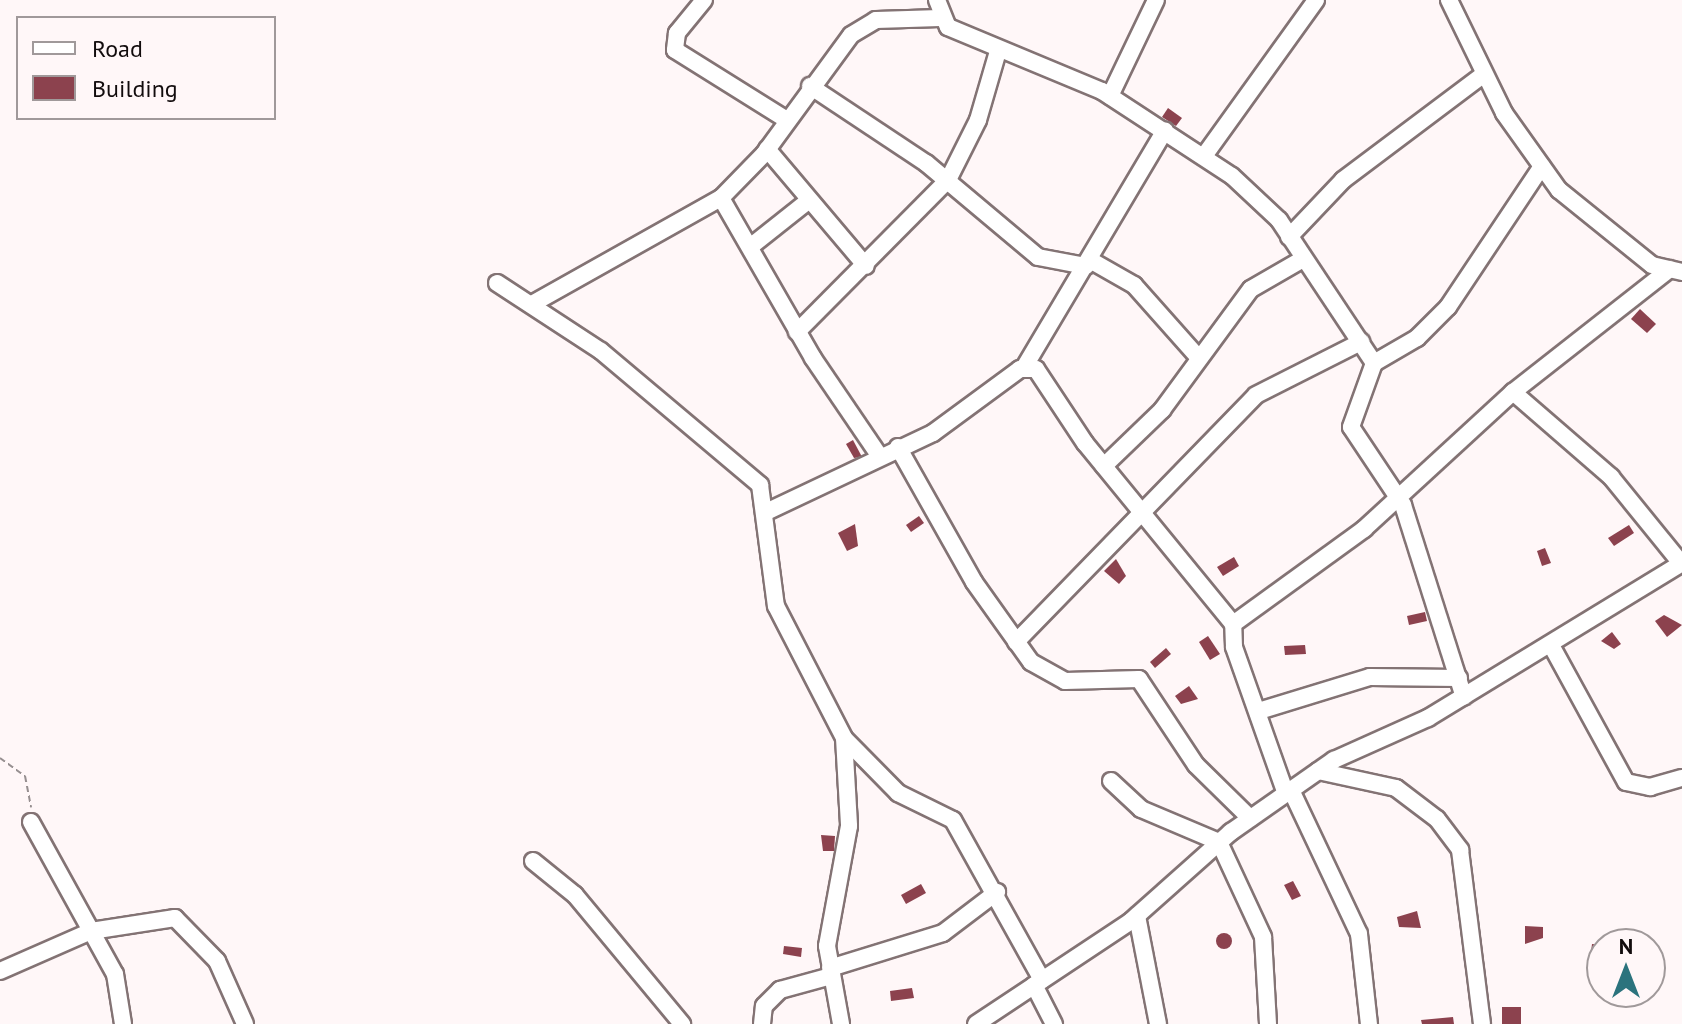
<!DOCTYPE html>
<html>
<head>
<meta charset="utf-8">
<style>
  body { margin:0 }
  #map { position:relative; width:1682px; height:1024px; overflow:hidden; background:#fff7f8; font-family:"PT Sans",sans-serif }
  div>[style] { position:absolute }
  [style*='--x'] { left:calc(var(--x)*1px); top:calc(var(--y)*1px); width:calc(var(--w)*1px); rotate:calc(var(--a)*1deg) }
  .building>* { inset:0; background:#8c424e }
  .round { border-radius:50% }
  .path>* { height:2px; margin-top:-1px; transform-origin:0; background:repeating-linear-gradient(90deg,#968f90 0 6px,transparent 0 10px) }
  .roads { filter:drop-shadow(2px 0 #837374) drop-shadow(-2px 0 #837374) drop-shadow(0 2px #837374) drop-shadow(0 -2px #837374) }
  .minor>* { height:16px; margin:-8px; padding:0 8px; transform-origin:8px; border-radius:8px; background:#fff }
  span { translate:-50% -50%; white-space:nowrap; text-align:center; line-height:1.15; -webkit-text-stroke:8px #fff7f8; paint-order:stroke }
  .legend { position:absolute; left:16px; top:16px; width:260px; height:104px; box-sizing:border-box; background:#fff7f8; border:2px solid #a0999a; margin:0; padding:10px 14px; list-style:none; font-size:24px; color:#120c0d }
  .legend li { display:flex; align-items:center; gap:16px; height:40px }
  .legend b { width:40px; border:2px solid #a0999a }
  .north { position:absolute; left:1586px; top:928px; width:80px; height:80px; box-sizing:border-box; background:#fff7f8; border:2px solid #a0999a; border-radius:50%; rotate:0deg; font-size:22px; font-weight:700; line-height:32px; text-align:center; color:#120c0d }
  .north::after { content:''; display:block; margin:auto; width:28px; height:36px; background:#2b737d; clip-path:polygon(50% 0,100% 100%,50% 72%,0 100%) }
</style>
</head>
<body>
<div id="map">
  <div class="building">
    <i style="clip-path:polygon(1168px 108px,1182px 118px,1176px 126px,1162px 117px)"></i>
    <i style="clip-path:polygon(1640px 309px,1656px 324px,1647px 333px,1631px 319px)"></i>
    <i style="clip-path:polygon(853px 440px,862px 457px,854px 458px,846px 444px)"></i>
    <i style="clip-path:polygon(919px 516px,924px 523px,911px 532px,906px 525px)"></i>
    <i style="clip-path:polygon(855px 524px,858px 546px,847px 551px,838px 533px)"></i>
    <i style="clip-path:polygon(1629px 525px,1634px 533px,1614px 546px,1608px 538px)"></i>
    <i style="clip-path:polygon(1545px 548px,1551px 563px,1542px 566px,1537px 551px)"></i>
    <i style="clip-path:polygon(1234px 557px,1239px 566px,1223px 576px,1217px 567px)"></i>
    <i style="clip-path:polygon(1116px 559px,1126px 576px,1119px 584px,1104px 571px)"></i>
    <i style="clip-path:polygon(1425px 612px,1427px 621px,1409px 625px,1407px 616px)"></i>
    <i style="clip-path:polygon(1664px 615px,1682px 625px,1667px 637px,1655px 621px)"></i>
    <i style="clip-path:polygon(1612px 632px,1621px 644px,1614px 649px,1601px 641px)"></i>
    <i style="clip-path:polygon(1208px 636px,1220px 654px,1210px 660px,1199px 642px)"></i>
    <i style="clip-path:polygon(1305px 645px,1306px 654px,1285px 655px,1284px 646px)"></i>
    <i style="clip-path:polygon(1166px 648px,1171px 654px,1155px 668px,1150px 662px)"></i>
    <i style="clip-path:polygon(1189px 686px,1198px 699px,1181px 704px,1175px 696px)"></i>
    <i style="clip-path:polygon(821px 835px,835px 836px,834px 851px,823px 851px)"></i>
    <i style="clip-path:polygon(1293px 881px,1301px 896px,1292px 900px,1284px 885px)"></i>
    <i style="clip-path:polygon(921px 884px,926px 893px,906px 904px,901px 895px)"></i>
    <i style="clip-path:polygon(1417px 911px,1421px 928px,1399px 927px,1397px 917px)"></i>
    <i style="clip-path:polygon(1525px 926px,1543px 927px,1543px 938px,1525px 944px)"></i>
    <i class="round" style="left:1216px;top:933px;width:16px;height:16px"></i>
    <i style="clip-path:polygon(1592px 944px,1602px 945px,1600px 962px,1590px 960px)"></i>
    <i style="clip-path:polygon(784px 946px,802px 948px,801px 957px,783px 954px)"></i>
    <i style="clip-path:polygon(912px 988px,914px 998px,891px 1001px,890px 991px)"></i>
    <i style="clip-path:polygon(1502px 1007px,1521px 1007px,1521px 1024px,1502px 1024px)"></i>
    <i style="clip-path:polygon(1453px 1017px,1454px 1024px,1422px 1024px,1421px 1020px)"></i>
  </div>
  <div class="path">
    <i style="--x:0;--y:758;--w:31;--a:36"></i>
    <i style="--x:25;--y:776;--w:32;--a:79"></i>
  </div>
  <div class="roads">
    <div class="minor">
      <i style="--x:704;--y:0;--w:43;--a:129.3"></i>
      <i style="--x:677;--y:33;--w:17;--a:97"></i>
      <i style="--x:675;--y:50;--w:132;--a:32"></i>
      <i style="--x:937;--y:0;--w:29;--a:68"></i>
      <i style="--x:948;--y:27;--w:167;--a:22.6"></i>
      <i style="--x:1102;--y:91;--w:155;--a:33.2"></i>
      <i style="--x:1232;--y:176;--w:64;--a:43.1"></i>
      <i style="--x:1279;--y:220;--w:172;--a:56.4"></i>
      <i style="--x:1374;--y:363;--w:68;--a:109.8"></i>
      <i style="--x:1351;--y:427;--w:94;--a:56.3"></i>
      <i style="--x:1403;--y:505;--w:201;--a:72.4"></i>
      <i style="--x:1449;--y:0;--w:126;--a:64"></i>
      <i style="--x:1504;--y:113;--w:95;--a:54.5"></i>
      <i style="--x:1559;--y:190;--w:119;--a:38.9"></i>
      <i style="--x:1652;--y:265;--w:31;--a:13"></i>
      <i style="--x:810;--y:86;--w:139;--a:33.6"></i>
      <i style="--x:926;--y:163;--w:146;--a:40"></i>
      <i style="--x:1038;--y:257;--w:49;--a:10.6"></i>
      <i style="--x:1110;--y:96;--w:106;--a:-64.4"></i>
      <i style="--x:767;--y:149;--w:153;--a:49.8"></i>
      <i style="--x:1204;--y:156;--w:192;--a:-54.3"></i>
      <i style="--x:721;--y:198;--w:185;--a:60.1"></i>
      <i style="--x:813;--y:358;--w:117;--a:55.8"></i>
      <i style="--x:1289;--y:237;--w:79;--a:-46.5"></i>
      <i style="--x:1343;--y:180;--w:175;--a:-36.9"></i>
      <i style="--x:750;--y:247;--w:74;--a:-38.4"></i>
      <i style="--x:1090;--y:260;--w:51;--a:29.6"></i>
      <i style="--x:1134;--y:285;--w:95;--a:48.4"></i>
      <i style="--x:497;--y:283;--w:124;--a:33.2"></i>
      <i style="--x:601;--y:351;--w:208;--a:40.1"></i>
      <i style="--x:760;--y:485;--w:122;--a:82.5"></i>
      <i style="--x:776;--y:606;--w:148;--a:62.7"></i>
      <i style="--x:844;--y:738;--w:88;--a:86.7"></i>
      <i style="--x:849;--y:826;--w:122;--a:100.4"></i>
      <i style="--x:827;--y:946;--w:79;--a:79.8"></i>
      <i style="--x:532;--y:304;--w:217;--a:-29.3"></i>
      <i style="--x:721;--y:198;--w:62;--a:-45.7"></i>
      <i style="--x:764;--y:154;--w:147;--a:-53.8"></i>
      <i style="--x:851;--y:35;--w:29;--a:-31"></i>
      <i style="--x:876;--y:20;--w:64;--a:-1.8"></i>
      <i style="--x:797;--y:332;--w:214;--a:-45.2"></i>
      <i style="--x:948;--y:180;--w:67;--a:-63.4"></i>
      <i style="--x:978;--y:120;--w:72;--a:-73.8"></i>
      <i style="--x:1374;--y:363;--w:50;--a:-30.2"></i>
      <i style="--x:1417;--y:338;--w:44;--a:-45"></i>
      <i style="--x:1448;--y:307;--w:169;--a:-56.3"></i>
      <i style="--x:1025;--y:366;--w:274;--a:-59.3"></i>
      <i style="--x:1513;--y:392;--w:130;--a:40.9"></i>
      <i style="--x:1611;--y:477;--w:111;--a:50.9"></i>
      <i style="--x:898;--y:447;--w:155;--a:60.6"></i>
      <i style="--x:974;--y:582;--w:98;--a:54.5"></i>
      <i style="--x:1031;--y:662;--w:39;--a:29"></i>
      <i style="--x:1065;--y:681;--w:74;--a:-1.5"></i>
      <i style="--x:1139;--y:679;--w:103;--a:56.5"></i>
      <i style="--x:1196;--y:765;--w:76;--a:44.5"></i>
      <i style="--x:1104;--y:466;--w:81;--a:-44"></i>
      <i style="--x:1162;--y:410;--w:150;--a:-53.7"></i>
      <i style="--x:1251;--y:289;--w:60;--a:-30"></i>
      <i style="--x:764;--y:513;--w:187;--a:-25.3"></i>
      <i style="--x:933;--y:433;--w:108;--a:-36.3"></i>
      <i style="--x:1020;--y:369;--w:16;--a:0"></i>
      <i style="--x:1036;--y:369;--w:89;--a:56.5"></i>
      <i style="--x:1085;--y:443;--w:234;--a:50.7"></i>
      <i style="--x:1016;--y:642;--w:344;--a:-45.8"></i>
      <i style="--x:1256;--y:395;--w:118;--a:-26.8"></i>
      <i style="--x:1551;--y:645;--w:156;--a:61.3"></i>
      <i style="--x:1626;--y:782;--w:25;--a:12"></i>
      <i style="--x:1650;--y:787;--w:33;--a:-16"></i>
      <i style="--x:1262;--y:710;--w:113;--a:-17"></i>
      <i style="--x:1370;--y:677;--w:89;--a:0.6"></i>
      <i style="--x:845;--y:739;--w:76;--a:45.5"></i>
      <i style="--x:898;--y:793;--w:61;--a:26.1"></i>
      <i style="--x:953;--y:820;--w:183;--a:60.9"></i>
      <i style="--x:1318;--y:771;--w:80;--a:12.3"></i>
      <i style="--x:1396;--y:788;--w:51;--a:37.1"></i>
      <i style="--x:1437;--y:819;--w:39;--a:53"></i>
      <i style="--x:1460;--y:850;--w:175;--a:82.8"></i>
      <i style="--x:1111;--y:781;--w:41;--a:43"></i>
      <i style="--x:1141;--y:809;--w:85;--a:22.9"></i>
      <i style="--x:1219;--y:842;--w:105;--a:65.1"></i>
      <i style="--x:1263;--y:937;--w:87;--a:86.7"></i>
      <i style="--x:1291;--y:790;--w:159;--a:64.7"></i>
      <i style="--x:1359;--y:934;--w:91;--a:83.7"></i>
      <i style="--x:1286;--y:794;--w:156;--a:-109.5"></i>
      <i style="--x:1234;--y:647;--w:23;--a:-92"></i>
      <i style="--x:1233;--y:624;--w:162;--a:-35.9"></i>
      <i style="--x:1364;--y:529;--w:202;--a:-42.6"></i>
      <i style="--x:1513;--y:392;--w:199;--a:-38.1"></i>
      <i style="--x:31;--y:822;--w:174;--a:61.1"></i>
      <i style="--x:115;--y:974;--w:51;--a:80.9"></i>
      <i style="--x:533;--y:861;--w:54;--a:39"></i>
      <i style="--x:575;--y:895;--w:168;--a:50.3"></i>
      <i style="--x:1137;--y:916;--w:110;--a:79"></i>
      <i style="--x:830;--y:968;--w:118;--a:-17.2"></i>
      <i style="--x:943;--y:933;--w:68;--a:-37.2"></i>
      <i style="--x:0;--y:971;--w:99;--a:-23.7"></i>
      <i style="--x:91;--y:931;--w:85;--a:-8.8"></i>
      <i style="--x:175;--y:918;--w:60;--a:45.7"></i>
      <i style="--x:217;--y:961;--w:69;--a:66"></i>
      <i style="--x:1034;--y:985;--w:44;--a:62.9"></i>
      <i style="--x:762;--y:1024;--w:18;--a:-84"></i>
      <i style="--x:764;--y:1006;--w:23;--a:-45"></i>
      <i style="--x:780;--y:990;--w:53;--a:-15.4"></i>
      <i style="--x:976;--y:1024;--w:186;--a:-33.6"></i>
      <i style="--x:1131;--y:921;--w:134;--a:-41.7"></i>
      <i style="--x:1231;--y:832;--w:126;--a:-35"></i>
      <i style="--x:1334;--y:760;--w:103;--a:-24.1"></i>
      <i style="--x:1428;--y:718;--w:298;--a:-31.4"></i>
    </div>
  </div>
  <ul class="legend">
  <li><b style="height:10px;background:#fff"></b>Road</li>
  <li><b style="height:22px;background:#8c424e"></b>Building</li>
  </ul>
  <div class="north">N</div>
</div>
</body>
</html>
